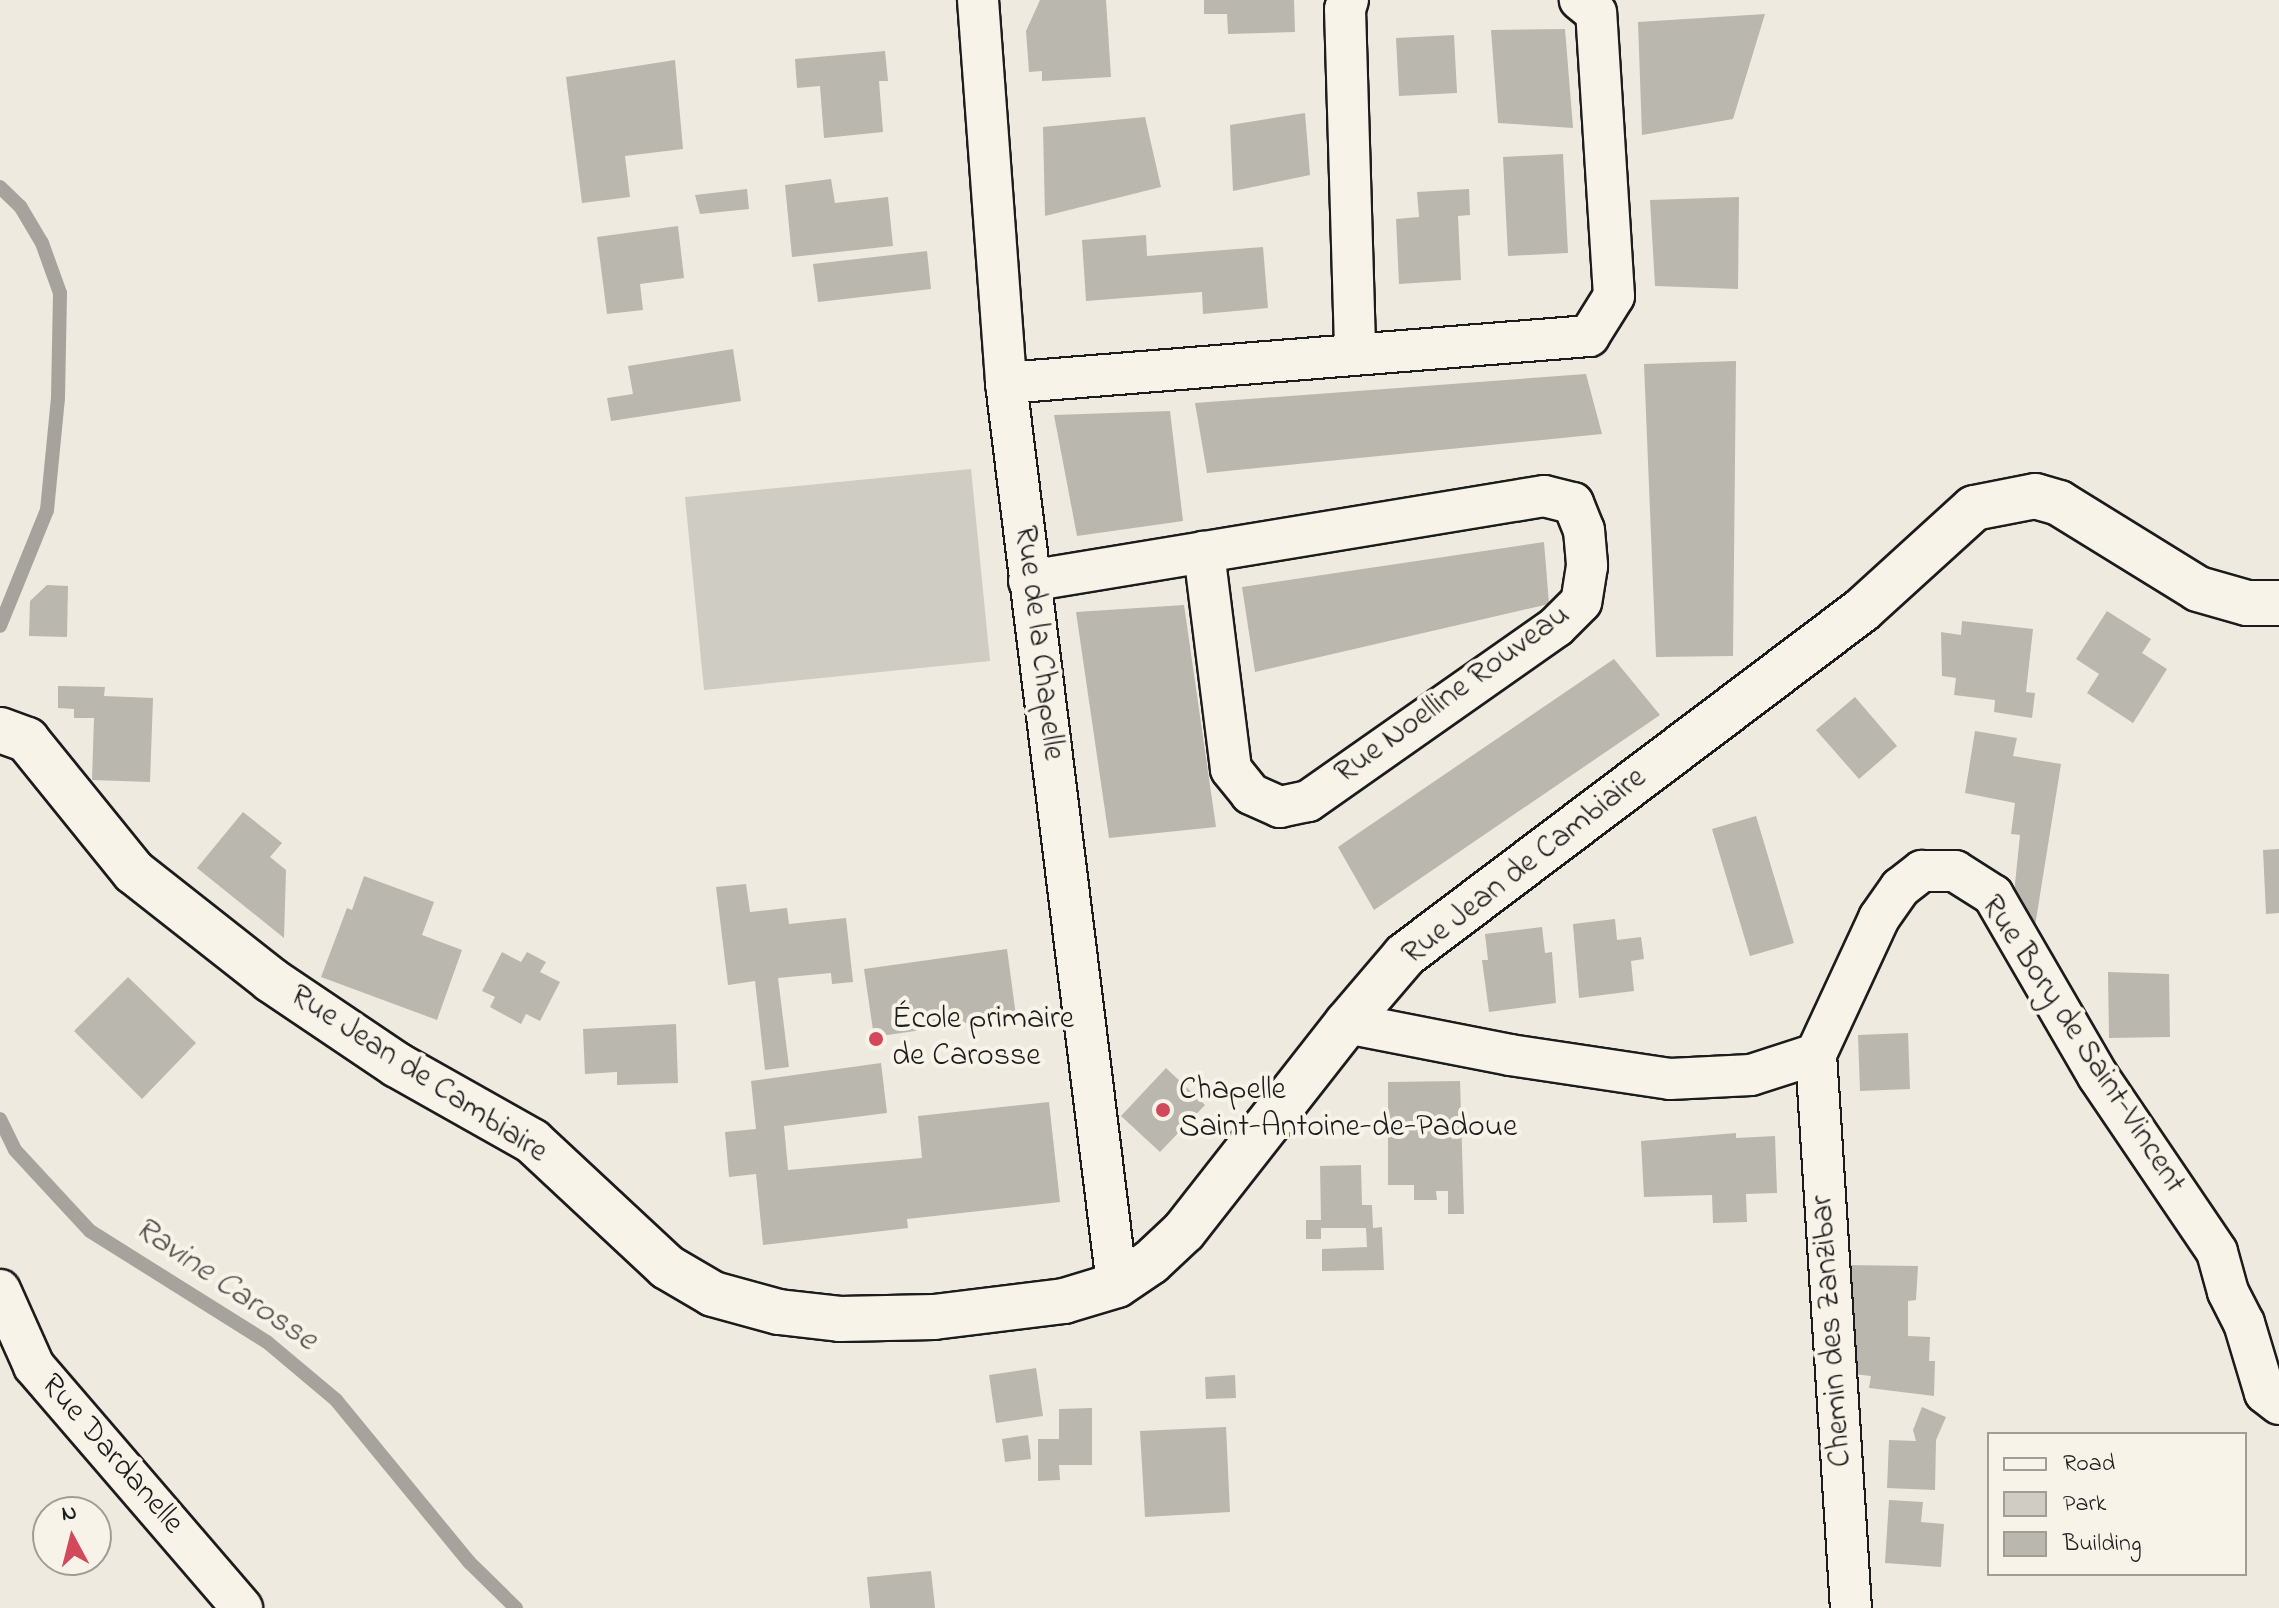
<!DOCTYPE html>
<html>
<head>
<meta charset="utf-8">
<style>
  body { margin:0 }
  #map { position:relative; width:2279px; height:1608px; overflow:hidden; background:#eeeae0; font-family:"Indie Flower",sans-serif }
  div>[style] { position:absolute }
  [style*='--x'] { left:calc(var(--x)*1px); top:calc(var(--y)*1px); width:calc(var(--w)*1px); rotate:calc(var(--a)*1deg) }
  .green>* { inset:0; background:#cfccc3 }
  .stream>* { height:14px; margin:-7px; padding:0 7px; transform-origin:7px; border-radius:7px; background:#a6a39d }
  .building>* { inset:0; background:#bab7af }
  .roads { filter:drop-shadow(2px 0 #1c1c1c) drop-shadow(-2px 0 #1c1c1c) drop-shadow(0 2px #1c1c1c) drop-shadow(0 -2px #1c1c1c) }
  .minor>* { height:40px; margin:-20px; padding:0 20px; transform-origin:20px; border-radius:20px; background:#f7f3e8 }
  .secondary>* { height:44px; margin:-22px; padding:0 22px; transform-origin:22px; border-radius:22px; background:#f7f3e8 }
  .dots>* { width:22px; height:22px; translate:-50% -50%; box-sizing:border-box; border:4px solid #f7f3e8; border-radius:50% }
  span { translate:-50% -50%; white-space:nowrap; text-align:center; line-height:1.15; -webkit-text-stroke:8px #f7f3e8; paint-order:stroke }
  .street-label { font-size:32px; color:#1c1c1c }
  .poi-label { font-size:32px; color:#1c1c1c }
  .left { translate:0 -50%; text-align:left }
  .water-label { font-size:34px; color:#535250; font-style:italic }
  .legend { position:absolute; left:1987px; top:1432px; width:260px; height:144px; box-sizing:border-box; background:#f7f3e8; border:2px solid #9f9d96; margin:0; padding:10px 14px; list-style:none; font-size:24px; color:#1c1c1c }
  .legend li { display:flex; align-items:center; gap:16px; height:40px }
  .legend b { width:40px; border:2px solid #9f9d96 }
  .north { position:absolute; left:32px; top:1496px; width:80px; height:80px; box-sizing:border-box; background:#f7f3e8; border:2px solid #9f9d96; border-radius:50%; rotate:353deg; font-size:22px; font-weight:700; line-height:32px; text-align:center; color:#1c1c1c }
  .north::after { content:''; display:block; margin:auto; width:28px; height:36px; background:#d1495b; clip-path:polygon(50% 0,100% 100%,50% 72%,0 100%) }
</style>
</head>
<body>
<div id="map">
  <div class="green">
    <i style="clip-path:polygon(971px 469px,990px 661px,704px 690px,685px 497px)"></i>
  </div>
  <div class="stream">
    <i style="--x:0;--y:187;--w:28;--a:44"></i>
    <i style="--x:20;--y:206;--w:43;--a:59.3"></i>
    <i style="--x:42;--y:243;--w:53;--a:70.2"></i>
    <i style="--x:60;--y:293;--w:105;--a:91.1"></i>
    <i style="--x:58;--y:398;--w:113;--a:95.6"></i>
    <i style="--x:47;--y:510;--w:125;--a:112.1"></i>
    <i style="--x:0;--y:1119;--w:34;--a:64"></i>
    <i style="--x:15;--y:1150;--w:110;--a:47.2"></i>
    <i style="--x:90;--y:1231;--w:209;--a:32.1"></i>
    <i style="--x:267;--y:1342;--w:90;--a:40"></i>
    <i style="--x:336;--y:1400;--w:210;--a:50.6"></i>
    <i style="--x:469;--y:1562;--w:66;--a:44.4"></i>
  </div>
  <div class="building">
    <i style="clip-path:polygon(1040px 0,1106px 0,1111px 77px,1042px 81px,1042px 71px,1029px 72px,1026px 31px)"></i>
    <i style="clip-path:polygon(1204px 0,1294px 0,1295px 32px,1228px 34px,1227px 14px,1204px 14px)"></i>
    <i style="clip-path:polygon(1765px 14px,1733px 119px,1642px 135px,1638px 22px)"></i>
    <i style="clip-path:polygon(1565px 29px,1573px 128px,1498px 123px,1491px 30px)"></i>
    <i style="clip-path:polygon(1454px 35px,1457px 93px,1399px 96px,1396px 38px)"></i>
    <i style="clip-path:polygon(885px 51px,888px 81px,879px 81px,883px 132px,824px 138px,820px 86px,797px 88px,795px 59px)"></i>
    <i style="clip-path:polygon(675px 60px,683px 149px,625px 156px,630px 197px,582px 203px,566px 77px)"></i>
    <i style="clip-path:polygon(1305px 113px,1310px 175px,1233px 191px,1230px 125px)"></i>
    <i style="clip-path:polygon(1145px 117px,1161px 187px,1045px 216px,1043px 127px)"></i>
    <i style="clip-path:polygon(1563px 154px,1568px 253px,1508px 256px,1503px 157px)"></i>
    <i style="clip-path:polygon(831px 179px,835px 203px,888px 197px,893px 246px,792px 257px,785px 185px)"></i>
    <i style="clip-path:polygon(747px 189px,749px 209px,700px 214px,695px 195px)"></i>
    <i style="clip-path:polygon(1469px 189px,1470px 215px,1458px 216px,1461px 280px,1399px 284px,1396px 219px,1419px 217px,1417px 192px)"></i>
    <i style="clip-path:polygon(1739px 197px,1738px 289px,1655px 286px,1650px 200px)"></i>
    <i style="clip-path:polygon(678px 226px,684px 278px,640px 284px,643px 310px,607px 314px,597px 237px)"></i>
    <i style="clip-path:polygon(1146px 235px,1147px 256px,1263px 247px,1268px 308px,1203px 314px,1202px 292px,1086px 301px,1082px 240px)"></i>
    <i style="clip-path:polygon(927px 251px,931px 289px,818px 302px,813px 264px)"></i>
    <i style="clip-path:polygon(733px 349px,741px 401px,611px 421px,607px 398px,633px 394px,628px 366px)"></i>
    <i style="clip-path:polygon(1736px 361px,1733px 656px,1656px 657px,1644px 364px)"></i>
    <i style="clip-path:polygon(1586px 374px,1602px 434px,1207px 473px,1195px 403px)"></i>
    <i style="clip-path:polygon(1170px 411px,1183px 521px,1077px 536px,1054px 415px)"></i>
    <i style="clip-path:polygon(1544px 542px,1549px 604px,1255px 672px,1242px 587px)"></i>
    <i style="clip-path:polygon(47px 585px,68px 586px,67px 637px,29px 636px,30px 601px)"></i>
    <i style="clip-path:polygon(1184px 605px,1216px 827px,1109px 838px,1076px 612px)"></i>
    <i style="clip-path:polygon(2107px 611px,2151px 639px,2142px 653px,2167px 669px,2133px 723px,2087px 693px,2099px 674px,2076px 659px)"></i>
    <i style="clip-path:polygon(1962px 621px,2033px 629px,2026px 692px,2035px 693px,2032px 718px,1994px 712px,1995px 700px,1954px 695px,1956px 678px,1942px 676px,1941px 632px,1961px 635px)"></i>
    <i style="clip-path:polygon(1614px 659px,1660px 715px,1374px 910px,1338px 847px)"></i>
    <i style="clip-path:polygon(58px 686px,105px 687px,104px 696px,153px 698px,150px 782px,92px 780px,94px 718px,74px 718px,74px 709px,58px 708px)"></i>
    <i style="clip-path:polygon(1855px 697px,1897px 746px,1859px 779px,1816px 730px)"></i>
    <i style="clip-path:polygon(1975px 731px,2017px 738px,2013px 756px,2061px 764px,2035px 926px,2011px 923px,2020px 835px,2011px 834px,2015px 803px,1965px 793px)"></i>
    <i style="clip-path:polygon(243px 812px,282px 843px,270px 857px,286px 870px,284px 938px,197px 868px)"></i>
    <i style="clip-path:polygon(1756px 816px,1794px 943px,1750px 956px,1712px 829px)"></i>
    <i style="clip-path:polygon(2279px 849px,2279px 913px,2266px 914px,2263px 850px)"></i>
    <i style="clip-path:polygon(364px 876px,434px 902px,422px 935px,462px 950px,437px 1020px,321px 977px,347px 908px,352px 910px)"></i>
    <i style="clip-path:polygon(746px 884px,750px 912px,787px 908px,789px 924px,846px 918px,853px 982px,832px 984px,831px 973px,778px 978px,789px 1067px,765px 1070px,755px 981px,728px 985px,716px 887px)"></i>
    <i style="clip-path:polygon(1615px 919px,1617px 940px,1641px 937px,1644px 959px,1631px 961px,1634px 991px,1579px 998px,1573px 924px)"></i>
    <i style="clip-path:polygon(1542px 927px,1545px 953px,1552px 952px,1556px 1003px,1489px 1012px,1482px 960px,1488px 960px,1485px 934px)"></i>
    <i style="clip-path:polygon(1007px 949px,1016px 1016px,874px 1037px,864px 969px)"></i>
    <i style="clip-path:polygon(502px 952px,521px 962px,527px 952px,546px 962px,540px 972px,560px 982px,540px 1021px,526px 1014px,521px 1024px,490px 1007px,495px 997px,482px 991px)"></i>
    <i style="clip-path:polygon(2108px 972px,2169px 974px,2170px 1037px,2109px 1038px)"></i>
    <i style="clip-path:polygon(128px 977px,196px 1043px,142px 1099px,74px 1031px)"></i>
    <i style="clip-path:polygon(676px 1024px,678px 1083px,617px 1085px,617px 1072px,585px 1074px,583px 1029px)"></i>
    <i style="clip-path:polygon(1908px 1033px,1910px 1089px,1860px 1091px,1858px 1035px)"></i>
    <i style="clip-path:polygon(881px 1063px,887px 1113px,784px 1126px,788px 1170px,922px 1158px,918px 1116px,1049px 1102px,1060px 1202px,907px 1219px,908px 1228px,763px 1245px,756px 1174px,729px 1177px,725px 1132px,756px 1129px,751px 1081px)"></i>
    <i style="clip-path:polygon(1166px 1068px,1205px 1105px,1160px 1152px,1121px 1116px)"></i>
    <i style="clip-path:polygon(1460px 1081px,1464px 1214px,1448px 1214px,1448px 1191px,1436px 1191px,1437px 1200px,1414px 1200px,1414px 1185px,1388px 1185px,1388px 1082px)"></i>
    <i style="clip-path:polygon(1736px 1133px,1736px 1138px,1775px 1136px,1777px 1193px,1746px 1194px,1747px 1222px,1713px 1223px,1712px 1195px,1644px 1197px,1641px 1141px)"></i>
    <i style="clip-path:polygon(1361px 1165px,1362px 1205px,1372px 1205px,1373px 1228px,1382px 1227px,1384px 1270px,1322px 1271px,1322px 1249px,1367px 1247px,1366px 1228px,1321px 1228px,1321px 1239px,1306px 1239px,1306px 1220px,1321px 1220px,1320px 1166px)"></i>
    <i style="clip-path:polygon(1845px 1265px,1918px 1266px,1916px 1300px,1908px 1301px,1908px 1336px,1930px 1337px,1929px 1361px,1935px 1361px,1934px 1396px,1869px 1388px,1871px 1376px,1844px 1373px)"></i>
    <i style="clip-path:polygon(1036px 1368px,1043px 1416px,996px 1423px,989px 1375px)"></i>
    <i style="clip-path:polygon(1235px 1375px,1236px 1398px,1206px 1399px,1205px 1377px)"></i>
    <i style="clip-path:polygon(1922px 1407px,1946px 1417px,1936px 1440px,1935px 1490px,1887px 1488px,1889px 1440px,1916px 1441px,1913px 1430px)"></i>
    <i style="clip-path:polygon(1092px 1408px,1092px 1465px,1059px 1465px,1060px 1480px,1038px 1481px,1038px 1439px,1059px 1439px,1059px 1409px)"></i>
    <i style="clip-path:polygon(1226px 1427px,1230px 1512px,1145px 1517px,1140px 1431px)"></i>
    <i style="clip-path:polygon(1028px 1435px,1031px 1459px,1005px 1462px,1002px 1439px)"></i>
    <i style="clip-path:polygon(1889px 1500px,1923px 1502px,1921px 1522px,1944px 1524px,1941px 1567px,1885px 1563px)"></i>
    <i style="clip-path:polygon(931px 1571px,935px 1608px,870px 1608px,867px 1577px)"></i>
  </div>
  <div class="roads">
    <div class="minor">
      <i style="--x:978;--y:0;--w:384;--a:85.8"></i>
      <i style="--x:1006;--y:383;--w:909;--a:82.98"></i>
      <i style="--x:1348;--y:0;--w:9;--a:108"></i>
      <i style="--x:1345;--y:9;--w:346;--a:88.3"></i>
      <i style="--x:1006;--y:383;--w:585;--a:-4.61"></i>
      <i style="--x:1589;--y:336;--w:47;--a:-58"></i>
      <i style="--x:1614;--y:296;--w:284;--a:-93.6"></i>
      <i style="--x:1596;--y:13;--w:21;--a:-141"></i>
      <i style="--x:1029;--y:581;--w:522;--a:-9.37"></i>
      <i style="--x:1544;--y:496;--w:30;--a:14"></i>
      <i style="--x:1573;--y:503;--w:29;--a:68"></i>
      <i style="--x:1584;--y:530;--w:36;--a:85"></i>
      <i style="--x:1587;--y:566;--w:36;--a:99"></i>
      <i style="--x:1581;--y:602;--w:35;--a:135"></i>
      <i style="--x:1556;--y:627;--w:303;--a:144.9"></i>
      <i style="--x:1308;--y:801;--w:29;--a:168"></i>
      <i style="--x:1280;--y:807;--w:32;--a:-156"></i>
      <i style="--x:1251;--y:794;--w:32;--a:-129"></i>
      <i style="--x:1231;--y:769;--w:219;--a:-97.1"></i>
      <i style="--x:1347;--y:1023;--w:166;--a:11.1"></i>
      <i style="--x:1510;--y:1055;--w:162;--a:8.5"></i>
      <i style="--x:1670;--y:1079;--w:81;--a:-2.8"></i>
      <i style="--x:1751;--y:1075;--w:68;--a:-17.9"></i>
      <i style="--x:1816;--y:1054;--w:150;--a:-65.1"></i>
      <i style="--x:1879;--y:918;--w:37;--a:-55"></i>
      <i style="--x:1900;--y:888;--w:28;--a:-38"></i>
      <i style="--x:1922;--y:871;--w:33;--a:0"></i>
      <i style="--x:1955;--y:871;--w:45;--a:32.3"></i>
      <i style="--x:1993;--y:895;--w:209;--a:59.9"></i>
      <i style="--x:2098;--y:1076;--w:212;--a:55.9"></i>
      <i style="--x:2217;--y:1252;--w:41;--a:74.6"></i>
      <i style="--x:2228;--y:1292;--w:35;--a:63"></i>
      <i style="--x:2244;--y:1323;--w:73;--a:73.3"></i>
      <i style="--x:2265;--y:1393;--w:18;--a:38"></i>
      <i style="--x:1816;--y:1054;--w:555;--a:86.39"></i>
      <i style="--x:0;--y:1290;--w:83;--a:65.9"></i>
      <i style="--x:34;--y:1366;--w:319;--a:49.3"></i>
    </div>
    <div class="secondary">
      <i style="--x:0;--y:730;--w:29;--a:20"></i>
      <i style="--x:27;--y:740;--w:170;--a:51"></i>
      <i style="--x:134;--y:872;--w:174;--a:38.2"></i>
      <i style="--x:271;--y:980;--w:152;--a:34"></i>
      <i style="--x:397;--y:1065;--w:155;--a:29.4"></i>
      <i style="--x:532;--y:1141;--w:185;--a:43"></i>
      <i style="--x:667;--y:1267;--w:53;--a:30.4"></i>
      <i style="--x:713;--y:1294;--w:68;--a:15.3"></i>
      <i style="--x:779;--y:1312;--w:61;--a:6.5"></i>
      <i style="--x:840;--y:1319;--w:94;--a:-1.2"></i>
      <i style="--x:934;--y:1317;--w:131;--a:-7"></i>
      <i style="--x:1064;--y:1301;--w:55;--a:-16.8"></i>
      <i style="--x:1117;--y:1285;--w:41;--a:-34.1"></i>
      <i style="--x:1151;--y:1262;--w:45;--a:-43.2"></i>
      <i style="--x:1184;--y:1231;--w:264;--a:-51.9"></i>
      <i style="--x:1347;--y:1023;--w:89;--a:-49.5"></i>
      <i style="--x:1405;--y:955;--w:573;--a:-37.05"></i>
      <i style="--x:1862;--y:610;--w:151;--a:-42.3"></i>
      <i style="--x:1974;--y:508;--w:62;--a:-11.1"></i>
      <i style="--x:2035;--y:496;--w:25;--a:16"></i>
      <i style="--x:2059;--y:503;--w:163;--a:31.7"></i>
      <i style="--x:2198;--y:589;--w:51;--a:15.9"></i>
      <i style="--x:2247;--y:603;--w:32;--a:0"></i>
    </div>
  </div>
  <div class="dots">
    <i style="left:876px;top:1039px;background:#d1495b"></i>
    <i style="left:1163px;top:1110px;background:#d1495b"></i>
  </div>
  <div class="street-label">
    <span style="left:1038px;top:643px;rotate:83deg">Rue de la Chapelle</span>
    <span style="left:1453px;top:695px;rotate:-36deg">Rue Noelline Rouveau</span>
    <span style="left:1525px;top:867px;rotate:-38deg">Rue Jean de Cambiaire</span>
    <span style="left:2082px;top:1045px;rotate:57deg">Rue Bory de Saint-Vincent</span>
    <span style="left:418px;top:1075px;rotate:33deg">Rue Jean de Cambiaire</span>
    <span style="left:1833px;top:1331px;rotate:-94deg">Chemin des Zanzibar</span>
    <span style="left:111px;top:1455px;rotate:49deg">Rue Dardanelle</span>
  </div>
  <div class="poi-label">
    <span class="left" style="left:892px;top:1039px">École primaire<br>de Carosse</span>
    <span class="left" style="left:1179px;top:1110px">Chapelle<br>Saint-Antoine-de-Padoue</span>
  </div>
  <div class="water-label">
    <span style="left:225px;top:1285px;rotate:34deg">Ravine Carosse</span>
  </div>
  <ul class="legend">
  <li><b style="height:10px;background:#f7f3e8"></b>Road</li>
  <li><b style="height:22px;background:#cfccc3"></b>Park</li>
  <li><b style="height:22px;background:#bab7af"></b>Building</li>
  </ul>
  <div class="north">N</div>
</div>
</body>
</html>
